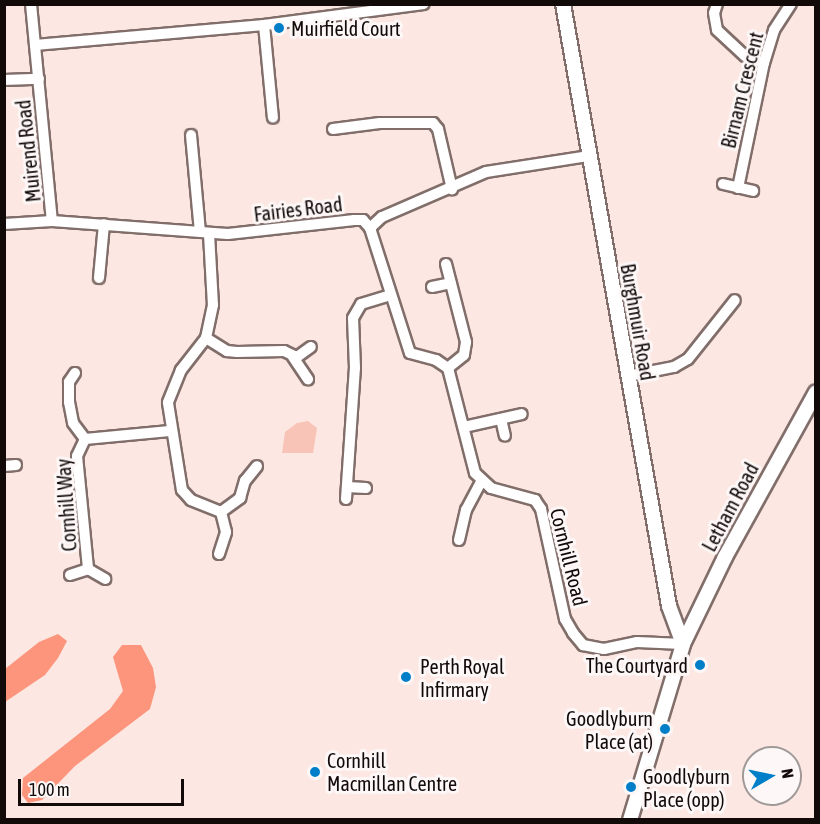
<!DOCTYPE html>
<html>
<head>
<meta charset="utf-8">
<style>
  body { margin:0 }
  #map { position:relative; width:820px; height:824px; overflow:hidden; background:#fce7e2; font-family:"Asap Condensed",sans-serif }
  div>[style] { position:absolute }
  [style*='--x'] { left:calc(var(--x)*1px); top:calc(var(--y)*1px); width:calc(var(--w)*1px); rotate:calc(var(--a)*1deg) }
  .green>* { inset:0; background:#f8c4b7 }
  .forest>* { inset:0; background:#fc957c }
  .roads { filter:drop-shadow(2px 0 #816e6a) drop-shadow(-2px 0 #816e6a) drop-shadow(0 2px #816e6a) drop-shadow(0 -2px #816e6a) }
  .minor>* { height:10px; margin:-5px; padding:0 5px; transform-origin:5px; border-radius:5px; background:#fff }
  .tertiary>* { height:14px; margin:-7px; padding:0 7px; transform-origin:7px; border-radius:7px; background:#fff }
  .dots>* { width:16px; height:16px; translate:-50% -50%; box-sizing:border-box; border:3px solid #fdf8f7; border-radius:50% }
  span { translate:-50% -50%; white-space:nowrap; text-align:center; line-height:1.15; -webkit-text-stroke:6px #fdf8f7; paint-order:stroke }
  .poi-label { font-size:20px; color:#110a08 }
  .left { translate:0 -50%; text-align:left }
  .right { translate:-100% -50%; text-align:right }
  .street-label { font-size:20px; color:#110a08 }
  .frame { position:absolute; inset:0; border:6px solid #110a08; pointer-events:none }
  .north { position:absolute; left:742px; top:746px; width:60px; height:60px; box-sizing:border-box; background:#fdf8f7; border:2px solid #9f9997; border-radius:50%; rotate:81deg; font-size:16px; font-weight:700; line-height:24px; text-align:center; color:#110a08 }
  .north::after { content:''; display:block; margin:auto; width:21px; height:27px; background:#007ec7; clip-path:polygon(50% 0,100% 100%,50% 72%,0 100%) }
  .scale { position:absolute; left:18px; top:779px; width:166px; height:27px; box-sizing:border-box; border:3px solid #110a08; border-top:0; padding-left:8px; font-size:18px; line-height:21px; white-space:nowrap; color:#110a08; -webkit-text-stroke:4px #fdf8f7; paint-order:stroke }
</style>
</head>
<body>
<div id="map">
  <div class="green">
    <i style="clip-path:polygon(308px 421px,317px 428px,313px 453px,282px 453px,285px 432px,297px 423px)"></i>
  </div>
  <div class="forest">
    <i style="clip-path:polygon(58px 634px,67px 641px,58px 658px,45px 675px,5px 702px,5px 669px,39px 642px)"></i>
    <i style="clip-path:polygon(122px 645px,141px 645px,153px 668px,156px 687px,150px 709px,75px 766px,42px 800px,28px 803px,22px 795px,23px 778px,110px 709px,123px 691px,113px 657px)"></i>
  </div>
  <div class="roads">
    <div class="minor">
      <i style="--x:31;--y:4;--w:218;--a:84.5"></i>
      <i style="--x:717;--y:4;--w:9;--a:108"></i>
      <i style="--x:714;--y:13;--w:17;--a:80"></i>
      <i style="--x:717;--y:30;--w:38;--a:43"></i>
      <i style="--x:745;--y:56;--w:20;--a:20"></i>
      <i style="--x:264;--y:25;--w:93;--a:84.5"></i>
      <i style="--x:35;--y:45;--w:230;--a:-5"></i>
      <i style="--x:264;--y:25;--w:161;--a:-7.5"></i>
      <i style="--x:4;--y:80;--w:35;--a:-2"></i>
      <i style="--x:333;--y:129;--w:47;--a:-7.3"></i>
      <i style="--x:380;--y:123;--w:53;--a:0"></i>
      <i style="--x:433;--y:123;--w:8;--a:50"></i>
      <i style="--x:438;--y:129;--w:62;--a:76.9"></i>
      <i style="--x:191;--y:135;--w:97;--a:84.7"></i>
      <i style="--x:723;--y:184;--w:31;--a:13"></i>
      <i style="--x:738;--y:188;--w:128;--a:-78.3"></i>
      <i style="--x:764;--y:63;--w:34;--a:-73"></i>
      <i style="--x:774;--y:30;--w:31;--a:-57"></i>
      <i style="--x:4;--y:224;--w:48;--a:-3.6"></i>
      <i style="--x:52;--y:221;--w:176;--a:4.2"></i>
      <i style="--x:228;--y:234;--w:127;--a:-6.3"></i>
      <i style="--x:354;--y:220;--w:9;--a:0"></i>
      <i style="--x:363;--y:220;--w:11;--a:49"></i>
      <i style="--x:370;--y:228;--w:16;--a:-43"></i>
      <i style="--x:382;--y:217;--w:113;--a:-23.4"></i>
      <i style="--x:486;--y:172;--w:103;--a:-8.9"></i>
      <i style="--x:370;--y:228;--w:131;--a:72.3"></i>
      <i style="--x:410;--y:353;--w:27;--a:15"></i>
      <i style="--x:436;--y:360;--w:14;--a:34"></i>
      <i style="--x:448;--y:368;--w:108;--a:75.6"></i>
      <i style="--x:475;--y:473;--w:22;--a:43"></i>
      <i style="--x:491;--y:488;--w:46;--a:15.3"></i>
      <i style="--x:535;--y:500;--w:11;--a:56"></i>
      <i style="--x:541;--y:509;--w:113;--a:77.7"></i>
      <i style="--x:565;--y:619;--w:16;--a:60"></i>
      <i style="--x:573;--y:633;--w:16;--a:50"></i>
      <i style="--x:583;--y:645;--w:21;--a:11"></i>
      <i style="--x:604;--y:649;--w:34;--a:-12"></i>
      <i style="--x:637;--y:642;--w:46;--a:2.5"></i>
      <i style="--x:209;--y:234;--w:71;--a:86.8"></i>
      <i style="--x:213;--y:305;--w:34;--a:102"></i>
      <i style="--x:206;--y:338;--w:41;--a:128"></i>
      <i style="--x:181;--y:370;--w:35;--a:112"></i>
      <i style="--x:168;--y:403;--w:88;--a:80.9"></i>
      <i style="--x:182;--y:490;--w:13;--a:48"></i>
      <i style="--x:191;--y:500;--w:32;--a:22"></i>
      <i style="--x:446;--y:264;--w:81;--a:75.6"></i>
      <i style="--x:466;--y:342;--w:13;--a:99"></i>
      <i style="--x:464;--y:355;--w:21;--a:141"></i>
      <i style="--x:99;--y:278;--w:54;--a:-84.7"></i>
      <i style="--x:432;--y:287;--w:19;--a:-12"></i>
      <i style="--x:206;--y:338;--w:25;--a:32"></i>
      <i style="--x:227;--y:351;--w:10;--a:6"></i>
      <i style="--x:237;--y:352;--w:47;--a:-1.2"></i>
      <i style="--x:284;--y:351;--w:14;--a:25"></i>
      <i style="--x:297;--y:357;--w:17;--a:-36"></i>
      <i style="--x:293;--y:357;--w:27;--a:56"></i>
      <i style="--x:75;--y:373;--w:11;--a:124"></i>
      <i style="--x:69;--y:382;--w:20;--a:90"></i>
      <i style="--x:69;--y:402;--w:21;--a:79"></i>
      <i style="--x:73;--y:423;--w:20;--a:53"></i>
      <i style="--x:85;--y:439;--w:19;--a:115"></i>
      <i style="--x:77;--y:456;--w:114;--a:84.4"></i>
      <i style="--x:628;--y:376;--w:47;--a:-11.1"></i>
      <i style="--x:674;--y:367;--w:16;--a:-30"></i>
      <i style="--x:688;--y:359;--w:75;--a:-51.5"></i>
      <i style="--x:501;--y:419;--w:17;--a:77"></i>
      <i style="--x:464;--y:427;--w:59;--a:-12.6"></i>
      <i style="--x:85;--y:439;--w:85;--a:-5.4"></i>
      <i style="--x:4;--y:466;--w:12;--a:-5"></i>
      <i style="--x:347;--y:487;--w:19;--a:3"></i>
      <i style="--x:346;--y:499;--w:131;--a:-86.1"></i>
      <i style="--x:355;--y:368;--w:50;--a:-92.3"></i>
      <i style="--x:353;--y:318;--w:16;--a:-60"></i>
      <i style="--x:361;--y:304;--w:31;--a:-17"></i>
      <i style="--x:459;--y:540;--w:31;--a:-77"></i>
      <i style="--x:466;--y:510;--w:32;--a:-62"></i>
      <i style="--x:219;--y:554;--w:23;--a:-72"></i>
      <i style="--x:226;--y:532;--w:21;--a:-104"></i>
      <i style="--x:221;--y:512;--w:24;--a:-36"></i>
      <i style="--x:240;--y:498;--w:18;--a:-74"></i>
      <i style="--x:245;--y:481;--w:19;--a:-51"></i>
      <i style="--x:70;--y:575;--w:19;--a:-18"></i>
      <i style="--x:88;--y:569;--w:20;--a:30"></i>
    </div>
    <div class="tertiary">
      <i style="--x:563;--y:4;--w:611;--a:80.01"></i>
      <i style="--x:669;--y:606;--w:40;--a:69.8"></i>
      <i style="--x:630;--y:820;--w:184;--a:-73.2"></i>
      <i style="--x:683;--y:644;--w:97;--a:-64.2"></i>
      <i style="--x:725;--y:557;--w:188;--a:-61.1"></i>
    </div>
  </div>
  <div class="dots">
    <i style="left:279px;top:28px;background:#007ec7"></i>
    <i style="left:700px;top:665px;background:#007ec7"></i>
    <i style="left:406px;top:677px;background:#007ec7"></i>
    <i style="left:665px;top:729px;background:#007ec7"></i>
    <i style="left:315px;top:772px;background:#007ec7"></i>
    <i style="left:631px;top:787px;background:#007ec7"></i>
  </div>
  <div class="poi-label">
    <span class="left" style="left:291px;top:28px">Muirfield Court</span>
    <span class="right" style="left:688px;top:665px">The Courtyard</span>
    <span class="left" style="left:420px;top:678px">Perth Royal<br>Infirmary</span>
    <span class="right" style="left:653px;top:730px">Goodlyburn<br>Place (at)</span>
    <span class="left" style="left:327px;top:772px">Cornhill<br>Macmillan Centre</span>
    <span class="left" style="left:643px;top:788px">Goodlyburn<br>Place (opp)</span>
  </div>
  <div class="street-label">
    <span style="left:742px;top:90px;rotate:-76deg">Birnam Crescent</span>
    <span style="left:28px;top:151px;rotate:-96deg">Muirend Road</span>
    <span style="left:298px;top:209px;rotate:-7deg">Fairies Road</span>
    <span style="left:638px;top:322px;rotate:80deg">Burghmuir Road</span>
    <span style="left:66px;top:505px;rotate:-94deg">Cornhill Way</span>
    <span style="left:730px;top:507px;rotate:-62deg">Letham Road</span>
    <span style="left:569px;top:557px;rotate:76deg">Cornhill Road</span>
  </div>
  <div class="frame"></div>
  <div class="north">N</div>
  <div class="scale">100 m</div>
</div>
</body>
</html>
